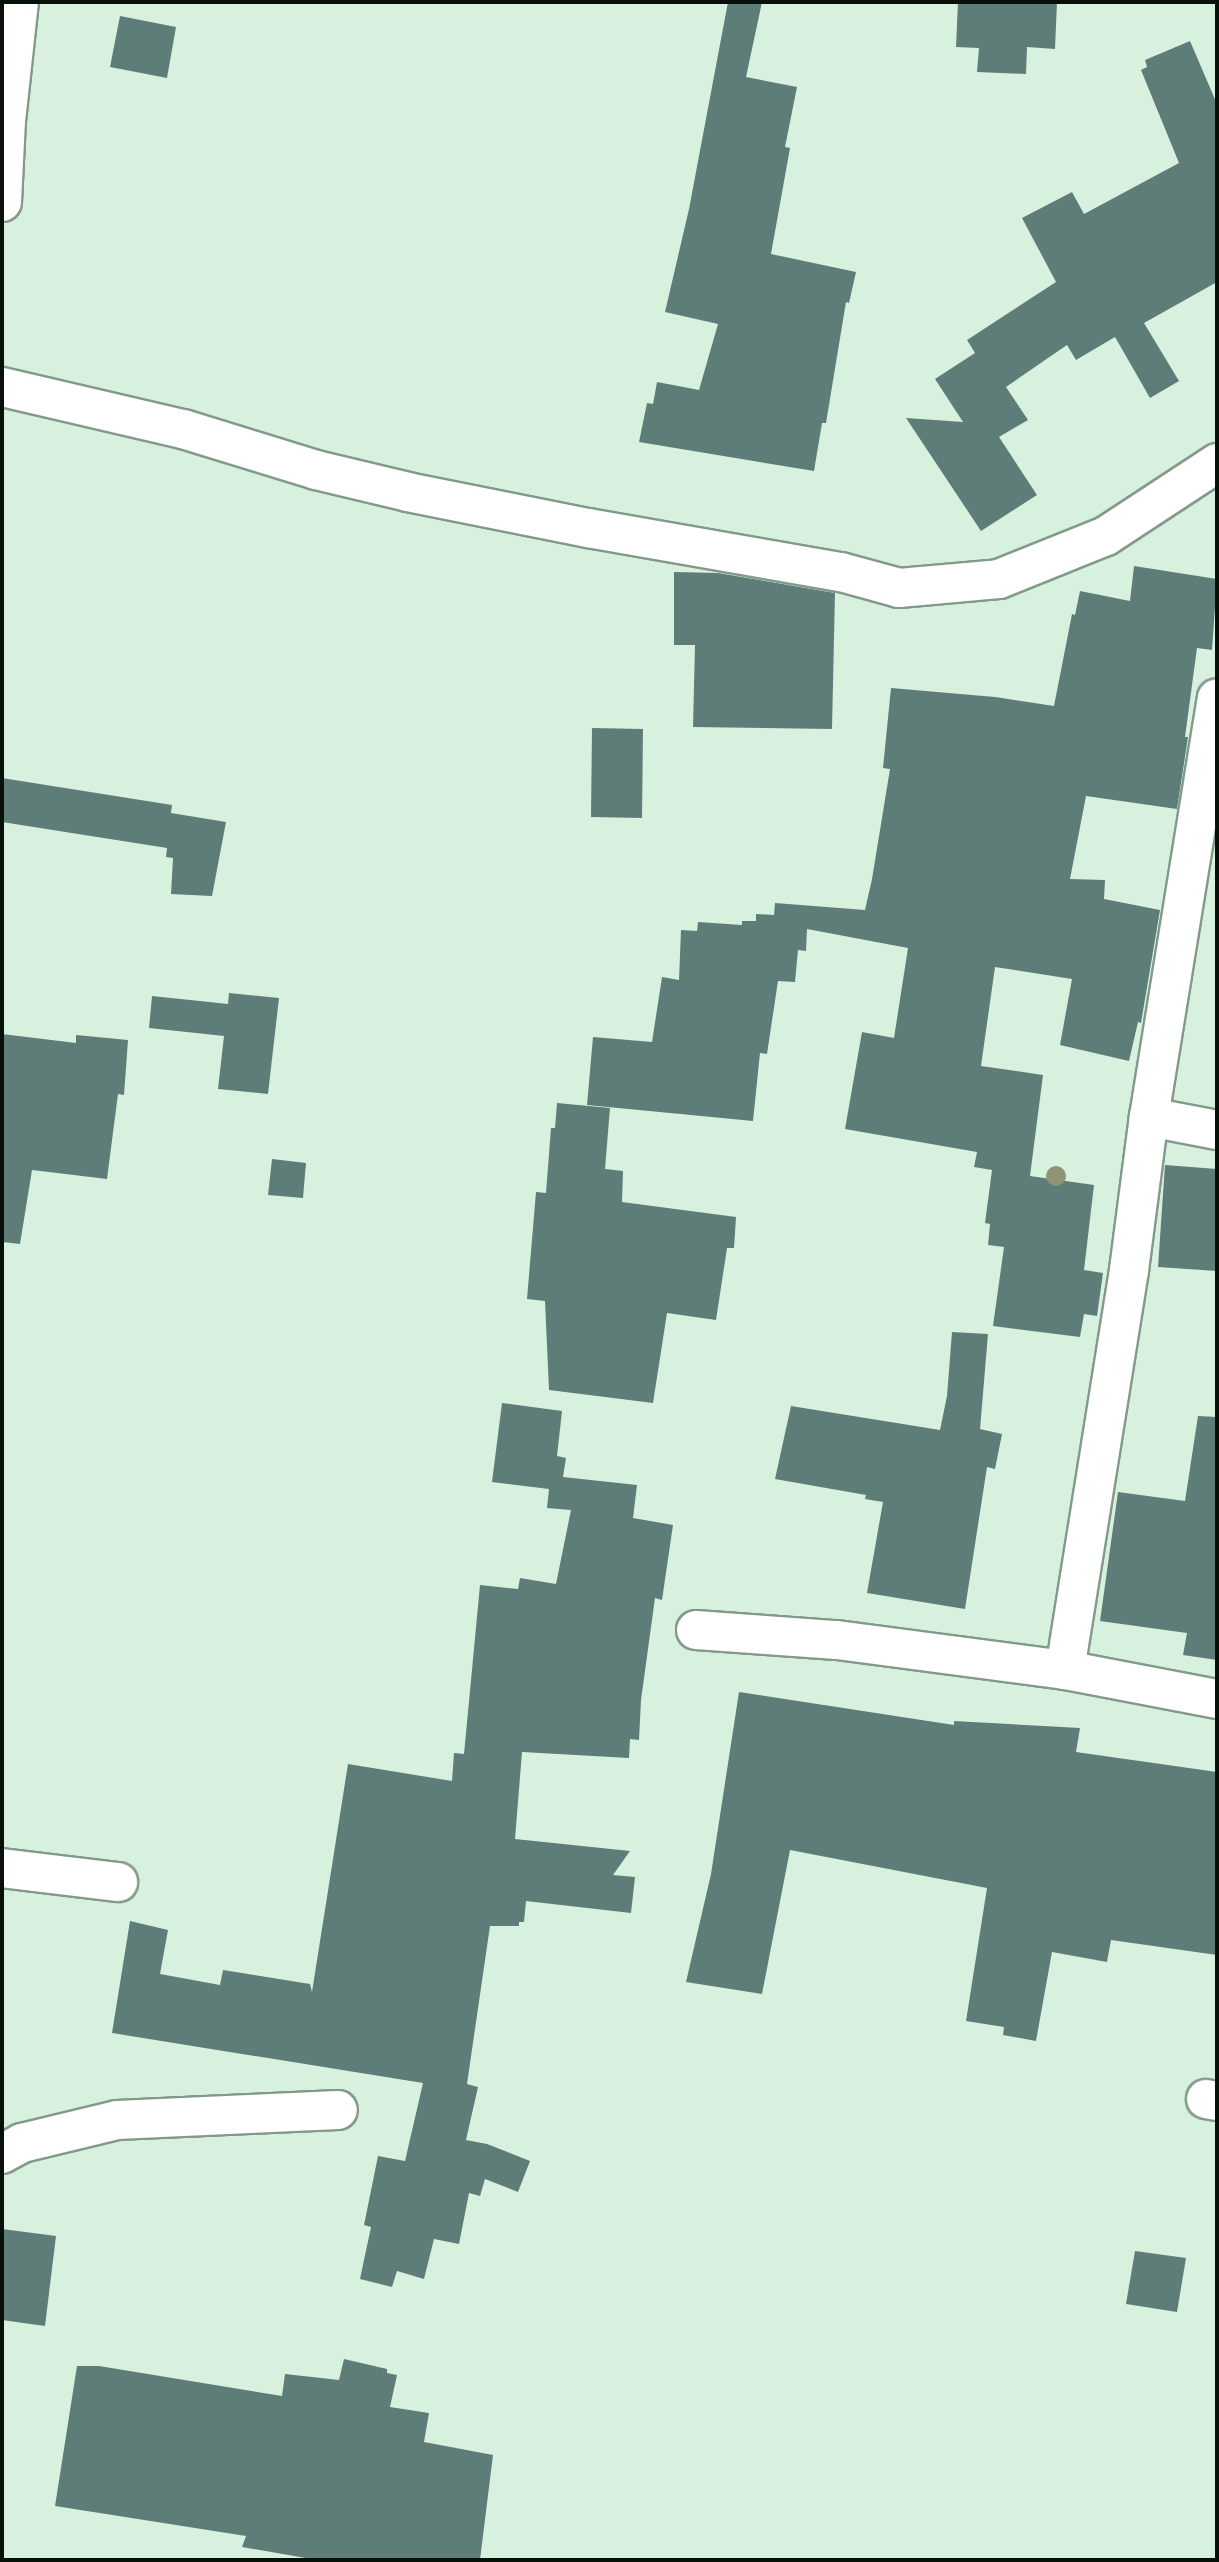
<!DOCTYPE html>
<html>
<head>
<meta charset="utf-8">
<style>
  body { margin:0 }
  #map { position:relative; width:1219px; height:2562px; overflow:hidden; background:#d8f1df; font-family:"Varela Round",sans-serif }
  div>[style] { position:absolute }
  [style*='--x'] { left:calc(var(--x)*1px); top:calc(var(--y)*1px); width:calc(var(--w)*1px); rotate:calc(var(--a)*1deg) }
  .building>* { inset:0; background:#5e7d79 }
  .roads { filter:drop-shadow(2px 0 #839a8a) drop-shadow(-2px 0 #839a8a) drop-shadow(0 2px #839a8a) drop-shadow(0 -2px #839a8a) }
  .minor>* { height:38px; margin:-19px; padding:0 19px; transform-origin:19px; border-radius:19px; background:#fff }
  .trees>* { width:20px; height:20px; margin:-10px; border-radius:50%; background:#909475 }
  span { translate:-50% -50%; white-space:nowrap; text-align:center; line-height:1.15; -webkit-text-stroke:6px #e6ffed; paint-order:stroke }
  .frame { position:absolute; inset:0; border:4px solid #08100a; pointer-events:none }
</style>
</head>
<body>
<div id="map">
  <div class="building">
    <i style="clip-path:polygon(728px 2px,762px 2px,746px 77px,797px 87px,785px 147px,790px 148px,771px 254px,856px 272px,849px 303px,846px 302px,826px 423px,822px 423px,814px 471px,639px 442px,647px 403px,653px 404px,657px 382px,699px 390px,718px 324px,665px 312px,689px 209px)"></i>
    <i style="clip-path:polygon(958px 2px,1057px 2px,1055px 49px,1027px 47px,1026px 74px,977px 72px,979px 48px,956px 47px)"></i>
    <i style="clip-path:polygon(120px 16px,176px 27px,167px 78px,110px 67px)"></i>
    <i style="clip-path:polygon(1190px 41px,1217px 104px,1217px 282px,1144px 323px,1179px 381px,1150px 398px,1115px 337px,1076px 360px,1067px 345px,1006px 387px,1028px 420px,999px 437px,1037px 495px,981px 531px,906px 418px,963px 422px,935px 379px,975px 353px,967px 340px,1056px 282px,1022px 218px,1072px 192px,1084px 214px,1179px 163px,1141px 70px,1147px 67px,1145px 60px)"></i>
    <i style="clip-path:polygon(1134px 566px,1217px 579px,1212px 650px,1197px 648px,1185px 737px,1188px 737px,1177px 809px,1086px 796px,1070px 879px,1105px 880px,1104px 899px,1160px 910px,1141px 1023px,1138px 1022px,1129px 1061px,1060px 1045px,1072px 979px,995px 967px,981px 1066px,1043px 1075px,1030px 1176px,1094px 1185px,1084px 1270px,1103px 1273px,1097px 1316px,1084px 1314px,1080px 1337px,993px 1326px,1004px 1247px,988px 1245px,990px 1224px,985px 1223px,992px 1170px,974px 1167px,977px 1152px,845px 1129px,862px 1032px,894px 1038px,908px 948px,807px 929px,806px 951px,798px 950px,795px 982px,778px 981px,767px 1054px,760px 1053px,753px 1121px,587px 1105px,593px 1037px,652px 1042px,662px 977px,679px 980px,681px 930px,697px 931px,698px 922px,742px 925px,742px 921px,756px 921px,756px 914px,774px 915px,775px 903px,865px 910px,872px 879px,890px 769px,883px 768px,891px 688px,995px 697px,1054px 706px,1072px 614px,1075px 615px,1080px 591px,1130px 601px)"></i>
    <i style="clip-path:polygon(674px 572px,718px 573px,835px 593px,832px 729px,693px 727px,695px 645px,674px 645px)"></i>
    <i style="clip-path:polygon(592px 728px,643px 729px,642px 818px,591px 817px)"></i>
    <i style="clip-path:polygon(2px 778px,172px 805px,171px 813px,226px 822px,212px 896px,171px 894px,173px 858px,166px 857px,167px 848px,2px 822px)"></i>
    <i style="clip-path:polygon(229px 993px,279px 998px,268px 1094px,218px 1089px,224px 1036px,149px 1028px,152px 996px,228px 1004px)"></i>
    <i style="clip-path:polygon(2px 1034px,76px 1043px,76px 1035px,128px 1040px,124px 1095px,118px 1094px,107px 1179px,32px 1170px,20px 1244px,2px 1242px)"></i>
    <i style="clip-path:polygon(557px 1103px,610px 1108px,605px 1169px,623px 1171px,622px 1202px,736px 1217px,734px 1248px,727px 1248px,716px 1320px,667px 1313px,653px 1403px,549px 1390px,545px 1301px,527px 1299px,536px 1192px,546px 1193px,551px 1128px,555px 1128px)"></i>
    <i style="clip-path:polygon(272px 1159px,306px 1163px,303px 1198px,268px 1195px)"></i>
    <i style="clip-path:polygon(1165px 1165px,1217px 1169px,1217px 1271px,1158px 1267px)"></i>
    <i style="clip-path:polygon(952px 1332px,988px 1334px,980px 1429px,1002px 1434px,995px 1469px,987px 1467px,965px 1609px,867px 1593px,883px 1502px,865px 1499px,866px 1495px,775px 1479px,791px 1406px,940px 1430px,947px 1396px)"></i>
    <i style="clip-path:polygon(502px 1403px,562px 1411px,557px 1456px,566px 1458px,563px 1477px,637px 1485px,633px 1518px,673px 1525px,662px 1600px,655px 1598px,641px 1700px,639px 1740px,630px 1739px,629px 1758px,522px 1752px,515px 1839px,630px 1851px,613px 1875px,635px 1877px,631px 1913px,526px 1901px,524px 1922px,519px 1922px,519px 1926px,490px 1926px,467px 2084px,478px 2087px,466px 2140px,487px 2144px,530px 2161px,518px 2192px,485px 2179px,480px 2196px,469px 2193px,459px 2244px,434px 2239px,424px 2279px,397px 2271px,392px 2287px,360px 2279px,371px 2227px,364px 2225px,378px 2156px,405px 2161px,423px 2083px,112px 2033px,130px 1921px,168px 1930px,160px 1974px,220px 1985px,223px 1970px,310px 1984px,312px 1992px,348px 1764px,452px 1781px,454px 1753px,464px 1754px,480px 1585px,518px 1589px,520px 1578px,556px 1584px,571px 1510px,547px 1508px,549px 1489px,492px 1482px)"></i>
    <i style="clip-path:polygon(1198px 1416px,1217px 1417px,1217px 1660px,1183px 1655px,1187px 1633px,1100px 1621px,1118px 1492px,1185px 1501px)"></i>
    <i style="clip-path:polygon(739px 1692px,954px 1725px,954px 1721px,1080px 1728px,1076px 1752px,1217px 1772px,1217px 1955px,1111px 1940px,1107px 1962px,1052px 1952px,1036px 2041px,1003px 2035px,1004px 2027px,966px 2021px,987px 1888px,790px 1850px,762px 1994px,686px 1982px,711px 1874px)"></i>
    <i style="clip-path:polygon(2px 2229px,56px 2236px,45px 2326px,2px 2320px)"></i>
    <i style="clip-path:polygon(1135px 2251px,1186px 2258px,1177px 2312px,1126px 2304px)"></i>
    <i style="clip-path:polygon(344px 2359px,387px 2369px,387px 2373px,397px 2375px,390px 2407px,429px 2413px,424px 2442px,493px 2455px,480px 2560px,317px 2560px,242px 2547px,246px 2536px,55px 2506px,77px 2366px,99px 2366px,282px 2396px,285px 2374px,339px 2380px)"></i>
  </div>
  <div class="roads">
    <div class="minor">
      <i style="--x:2;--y:202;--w:81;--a:-87.2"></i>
      <i style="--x:6;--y:121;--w:120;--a:-83.8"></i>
      <i style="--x:2;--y:387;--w:186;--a:13.1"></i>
      <i style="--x:183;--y:429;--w:139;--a:17.1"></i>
      <i style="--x:316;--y:470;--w:95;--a:13.4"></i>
      <i style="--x:408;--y:492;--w:184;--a:11.3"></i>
      <i style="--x:588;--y:528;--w:257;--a:9.9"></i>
      <i style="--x:841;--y:572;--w:60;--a:15.4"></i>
      <i style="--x:899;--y:588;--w:100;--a:-5.1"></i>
      <i style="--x:999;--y:579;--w:115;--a:-21.9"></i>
      <i style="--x:1106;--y:536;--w:133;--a:-33.3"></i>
      <i style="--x:1149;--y:1117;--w:69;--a:10.8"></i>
      <i style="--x:696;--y:1630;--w:141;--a:4.1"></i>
      <i style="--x:837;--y:1640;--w:230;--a:7.5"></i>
      <i style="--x:1065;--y:1670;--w:155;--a:10.8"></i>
      <i style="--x:1065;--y:1670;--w:405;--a:-80.9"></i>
      <i style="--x:1129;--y:1270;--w:154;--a:-82.6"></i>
      <i style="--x:1149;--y:1117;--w:424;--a:-80.8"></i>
      <i style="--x:2;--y:1868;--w:117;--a:6.9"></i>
      <i style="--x:1206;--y:2099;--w:11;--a:10"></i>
      <i style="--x:2;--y:2154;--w:23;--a:-29"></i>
      <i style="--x:22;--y:2143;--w:98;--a:-13.6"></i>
      <i style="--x:117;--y:2120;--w:221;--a:-2.6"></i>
    </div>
  </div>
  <div class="trees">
    <i style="left:1056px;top:1176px"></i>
  </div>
  <div class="frame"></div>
</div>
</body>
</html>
